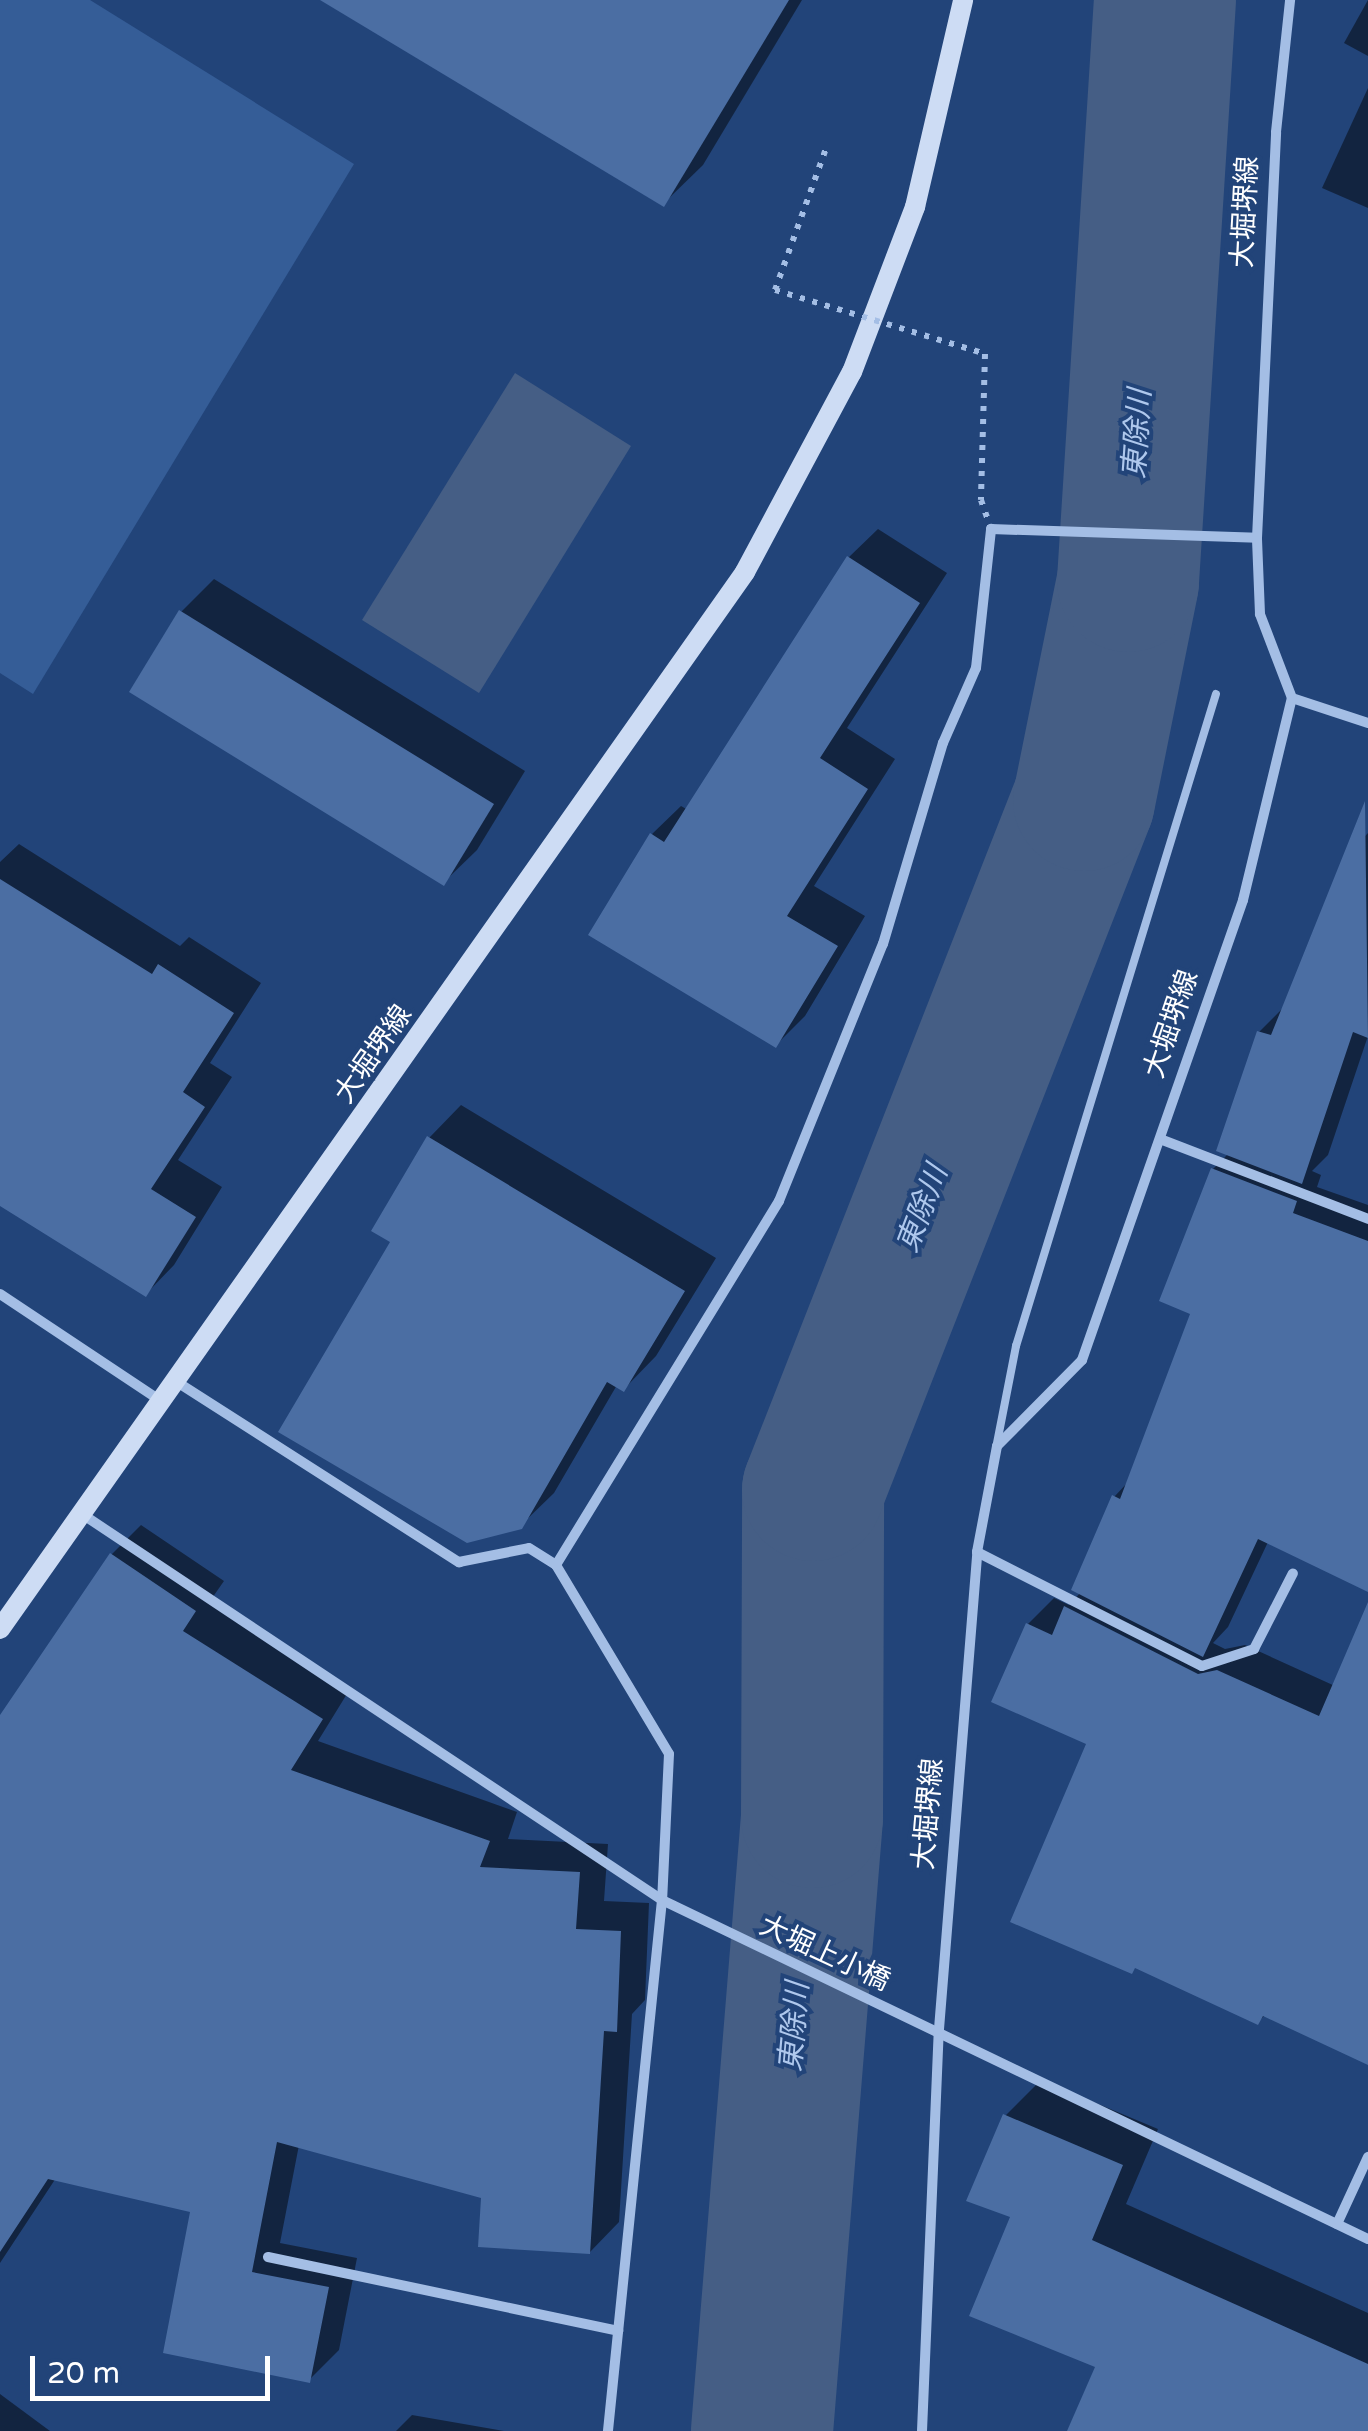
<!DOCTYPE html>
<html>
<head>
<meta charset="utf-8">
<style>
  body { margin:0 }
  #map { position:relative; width:1368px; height:2431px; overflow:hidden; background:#224479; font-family:"Varela Round","Noto Sans JP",sans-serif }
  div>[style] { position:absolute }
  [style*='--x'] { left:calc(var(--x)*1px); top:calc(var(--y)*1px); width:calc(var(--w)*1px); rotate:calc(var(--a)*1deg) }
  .green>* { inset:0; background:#355d97 }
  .water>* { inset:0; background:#455e85 }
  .shadow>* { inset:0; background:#0007 }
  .river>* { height:142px; margin:-71px; padding:0 71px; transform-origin:71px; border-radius:71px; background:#455e85 }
  .building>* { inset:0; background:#4b6ea3 }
  .path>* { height:6px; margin-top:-3px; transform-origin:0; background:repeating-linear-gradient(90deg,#a4bee5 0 5px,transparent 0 13px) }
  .lane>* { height:8px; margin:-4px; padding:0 4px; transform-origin:4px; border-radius:4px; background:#a4bee5 }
  .street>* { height:10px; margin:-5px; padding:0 5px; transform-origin:5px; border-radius:5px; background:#a4bee5 }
  .secondary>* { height:20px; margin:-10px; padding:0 10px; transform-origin:10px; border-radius:10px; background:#cddcf4 }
  .path-bridge>* { height:6px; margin-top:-3px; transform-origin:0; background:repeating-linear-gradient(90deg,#a4bee5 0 5px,transparent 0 13px) }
  span { translate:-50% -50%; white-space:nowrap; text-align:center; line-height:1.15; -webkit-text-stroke:8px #224479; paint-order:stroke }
  .street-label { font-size:28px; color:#fff }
  .water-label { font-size:30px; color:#afc8ed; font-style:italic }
  .scale { position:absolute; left:30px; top:2356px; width:240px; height:45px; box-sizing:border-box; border:5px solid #fff; border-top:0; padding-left:12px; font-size:30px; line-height:35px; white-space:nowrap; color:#fff; -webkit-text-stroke:8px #224479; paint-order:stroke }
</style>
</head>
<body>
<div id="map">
  <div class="green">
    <i style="clip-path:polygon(0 0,90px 0,354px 164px,33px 694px,0 673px)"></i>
  </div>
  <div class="water">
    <i style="clip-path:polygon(515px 373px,631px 446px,479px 693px,362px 620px)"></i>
  </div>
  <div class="shadow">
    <i style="clip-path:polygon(329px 0,802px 0,703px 165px,664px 203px)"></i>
    <i style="clip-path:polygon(1368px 0,1368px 56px,1344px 43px)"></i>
    <i style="clip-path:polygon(1368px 88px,1368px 208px,1322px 188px)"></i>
    <i style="clip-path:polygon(878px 529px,947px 573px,847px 728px,895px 759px,814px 886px,865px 916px,805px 1016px,776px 1045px,652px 834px,681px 806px,688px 810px,849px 557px)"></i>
    <i style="clip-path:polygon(214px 579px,525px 771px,477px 850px,444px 882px,181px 612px)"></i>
    <i style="clip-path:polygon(1368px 833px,1368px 1036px,1328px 1155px,1312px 1171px,1321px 1175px,1317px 1187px,1368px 1205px,1368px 1589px,1268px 1542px,1228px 1627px,1213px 1643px,1225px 1649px,1245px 1645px,1335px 1686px,1368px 1608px,1368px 2062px,1266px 2014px,1258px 2022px,1089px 1743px,1028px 1624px,1054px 1598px,1069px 1605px,1081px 1592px,1114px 1497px,1129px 1481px,1193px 1312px,1213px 1169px,1229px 1153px,1259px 1032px,1286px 1005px,1346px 856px)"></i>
    <i style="clip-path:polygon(19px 844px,180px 946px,189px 937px,261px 983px,210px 1063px,232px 1077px,178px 1160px,222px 1187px,174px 1265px,146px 1294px,0 1153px,0 862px)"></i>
    <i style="clip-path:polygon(461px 1105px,716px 1258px,656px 1356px,624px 1389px,617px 1385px,554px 1493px,520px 1526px,394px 1242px,429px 1138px)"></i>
    <i style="clip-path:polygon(141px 1525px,224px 1581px,210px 1601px,350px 1689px,318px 1741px,517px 1812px,508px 1839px,608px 1844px,604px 1901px,649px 1903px,645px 2000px,632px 2014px,619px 2222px,590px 2252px,484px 2196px,299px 2145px,280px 2243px,357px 2258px,339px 2350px,309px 2380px,193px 2210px,56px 2178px,0 2263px,0 1720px,112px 1554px)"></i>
    <i style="clip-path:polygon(1041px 2080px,1158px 2129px,1126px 2204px,1368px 2313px,1368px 2431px,1070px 2431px,1099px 2366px,1013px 2216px,1005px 2116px)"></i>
    <i style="clip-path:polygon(0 2394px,50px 2431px,0 2431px)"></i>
    <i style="clip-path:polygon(412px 2415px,504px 2431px,396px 2431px)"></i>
  </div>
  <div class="river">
    <i style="--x:762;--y:2431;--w:616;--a:-85.34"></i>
    <i style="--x:812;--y:1817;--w:327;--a:-89.8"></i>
    <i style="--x:813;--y:1490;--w:741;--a:-68.56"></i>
    <i style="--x:1084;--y:800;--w:223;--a:-78.6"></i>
    <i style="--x:1128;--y:581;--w:582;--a:-86.36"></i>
  </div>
  <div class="building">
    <i style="clip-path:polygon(320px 0,789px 0,664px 207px)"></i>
    <i style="clip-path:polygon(847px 556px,920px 603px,820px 758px,868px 789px,787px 916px,838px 946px,776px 1048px,588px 935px,650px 833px,664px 842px)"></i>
    <i style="clip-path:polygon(179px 610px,494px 804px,444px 886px,129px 692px)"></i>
    <i style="clip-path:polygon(1365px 801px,1368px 1038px,1353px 1032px,1302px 1184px,1216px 1151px,1257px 1031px,1271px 1035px)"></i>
    <i style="clip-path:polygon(0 879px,152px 974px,158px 964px,234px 1013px,183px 1092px,205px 1107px,151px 1189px,196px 1217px,146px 1297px,0 1206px)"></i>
    <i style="clip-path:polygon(427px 1136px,685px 1291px,624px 1392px,607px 1382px,522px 1529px,467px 1543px,278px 1432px,390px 1242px,371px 1231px)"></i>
    <i style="clip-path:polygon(1211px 1168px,1297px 1201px,1293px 1213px,1368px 1241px,1368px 1592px,1258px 1539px,1203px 1657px,1071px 1590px,1112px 1495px,1120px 1499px,1190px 1314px,1159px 1301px)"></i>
    <i style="clip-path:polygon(110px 1553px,196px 1611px,183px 1631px,323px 1719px,291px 1770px,490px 1841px,480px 1867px,580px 1872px,576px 1929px,621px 1931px,617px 2032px,604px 2031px,590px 2254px,478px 2247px,481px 2198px,277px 2142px,252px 2272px,329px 2287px,310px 2383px,163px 2353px,190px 2212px,48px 2179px,0 2252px,0 1715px)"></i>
    <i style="clip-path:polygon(1368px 1602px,1368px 2065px,1263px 2016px,1258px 2025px,1135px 1968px,1132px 1974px,1010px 1922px,1086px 1744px,991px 1702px,1026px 1623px,1052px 1635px,1064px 1606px,1198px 1674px,1217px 1670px,1319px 1716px)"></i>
    <i style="clip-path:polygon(1003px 2114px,1123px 2165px,1092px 2240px,1368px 2364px,1368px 2431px,1067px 2431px,1095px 2367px,969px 2316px,1010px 2217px,966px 2201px)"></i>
  </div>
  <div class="path">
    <i style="--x:775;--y:290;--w:151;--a:-70.2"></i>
  </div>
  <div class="lane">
    <i style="--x:997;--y:1443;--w:99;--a:-78.9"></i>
    <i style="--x:1016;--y:1346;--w:682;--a:-72.95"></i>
  </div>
  <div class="street">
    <i style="--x:1292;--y:698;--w:80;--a:18.2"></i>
    <i style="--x:1160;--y:1139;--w:223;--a:21"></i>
    <i style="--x:0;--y:1294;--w:193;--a:33.6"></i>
    <i style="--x:177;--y:1382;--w:335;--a:32.6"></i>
    <i style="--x:459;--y:1562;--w:71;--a:-11.3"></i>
    <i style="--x:529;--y:1548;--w:32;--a:32"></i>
    <i style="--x:556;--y:1565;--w:220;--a:59.1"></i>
    <i style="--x:669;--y:1754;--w:146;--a:92.7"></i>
    <i style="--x:662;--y:1900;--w:534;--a:95.81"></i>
    <i style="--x:82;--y:1514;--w:697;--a:33.64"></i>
    <i style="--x:662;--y:1900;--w:783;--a:25.65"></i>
    <i style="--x:977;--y:1552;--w:252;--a:26.9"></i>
    <i style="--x:1202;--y:1666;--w:55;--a:-18.1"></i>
    <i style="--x:1254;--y:1649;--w:85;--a:-62.8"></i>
    <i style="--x:556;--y:1565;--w:427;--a:-58.5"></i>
    <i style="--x:779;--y:1201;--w:277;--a:-68"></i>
    <i style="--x:883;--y:944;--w:210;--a:-73.4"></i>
    <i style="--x:943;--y:743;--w:82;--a:-66.3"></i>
    <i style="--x:976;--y:668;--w:140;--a:-83.8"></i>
    <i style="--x:991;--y:529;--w:266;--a:1.9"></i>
    <i style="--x:1337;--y:2224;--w:74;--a:-65.2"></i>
    <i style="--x:268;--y:2257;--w:358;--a:11.9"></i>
    <i style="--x:922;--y:2431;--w:402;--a:-87.6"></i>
    <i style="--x:939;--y:2029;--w:479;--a:-85.4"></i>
    <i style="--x:977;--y:1552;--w:108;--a:-79.3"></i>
    <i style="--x:997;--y:1446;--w:121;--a:-45.3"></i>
    <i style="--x:1082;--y:1360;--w:487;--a:-70.7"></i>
    <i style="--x:1243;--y:900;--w:208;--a:-76.4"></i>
    <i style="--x:1292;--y:698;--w:90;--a:-110.9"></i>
    <i style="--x:1260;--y:614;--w:76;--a:-92.3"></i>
    <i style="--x:1257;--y:538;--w:406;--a:-87.3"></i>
    <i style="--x:1276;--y:132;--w:133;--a:-83.9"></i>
  </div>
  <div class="secondary">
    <i style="--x:0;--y:1629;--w:1293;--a:-54.82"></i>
    <i style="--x:745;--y:572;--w:227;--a:-61.9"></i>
    <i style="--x:852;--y:372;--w:177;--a:-69.1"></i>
    <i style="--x:915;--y:207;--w:212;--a:-76.9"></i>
  </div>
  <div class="path-bridge">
    <i style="--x:775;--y:290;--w:220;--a:16.9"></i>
    <i style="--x:985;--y:354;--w:146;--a:91.6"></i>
    <i style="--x:981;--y:500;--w:31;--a:71"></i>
  </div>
  <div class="street-label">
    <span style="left:1245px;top:212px;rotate:-87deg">大堀堺線</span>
    <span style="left:1171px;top:1024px;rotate:-71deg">大堀堺線</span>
    <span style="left:373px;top:1054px;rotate:-55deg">大堀堺線</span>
    <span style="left:928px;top:1814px;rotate:-85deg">大堀堺線</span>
    <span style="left:825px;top:1953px;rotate:25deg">大堀上小橋</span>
  </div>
  <div class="water-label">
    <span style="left:1138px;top:434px;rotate:-86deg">東除川</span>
    <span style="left:923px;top:1209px;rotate:-69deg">東除川</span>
    <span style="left:795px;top:2027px;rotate:-85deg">東除川</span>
  </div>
  <div class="scale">20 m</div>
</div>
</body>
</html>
